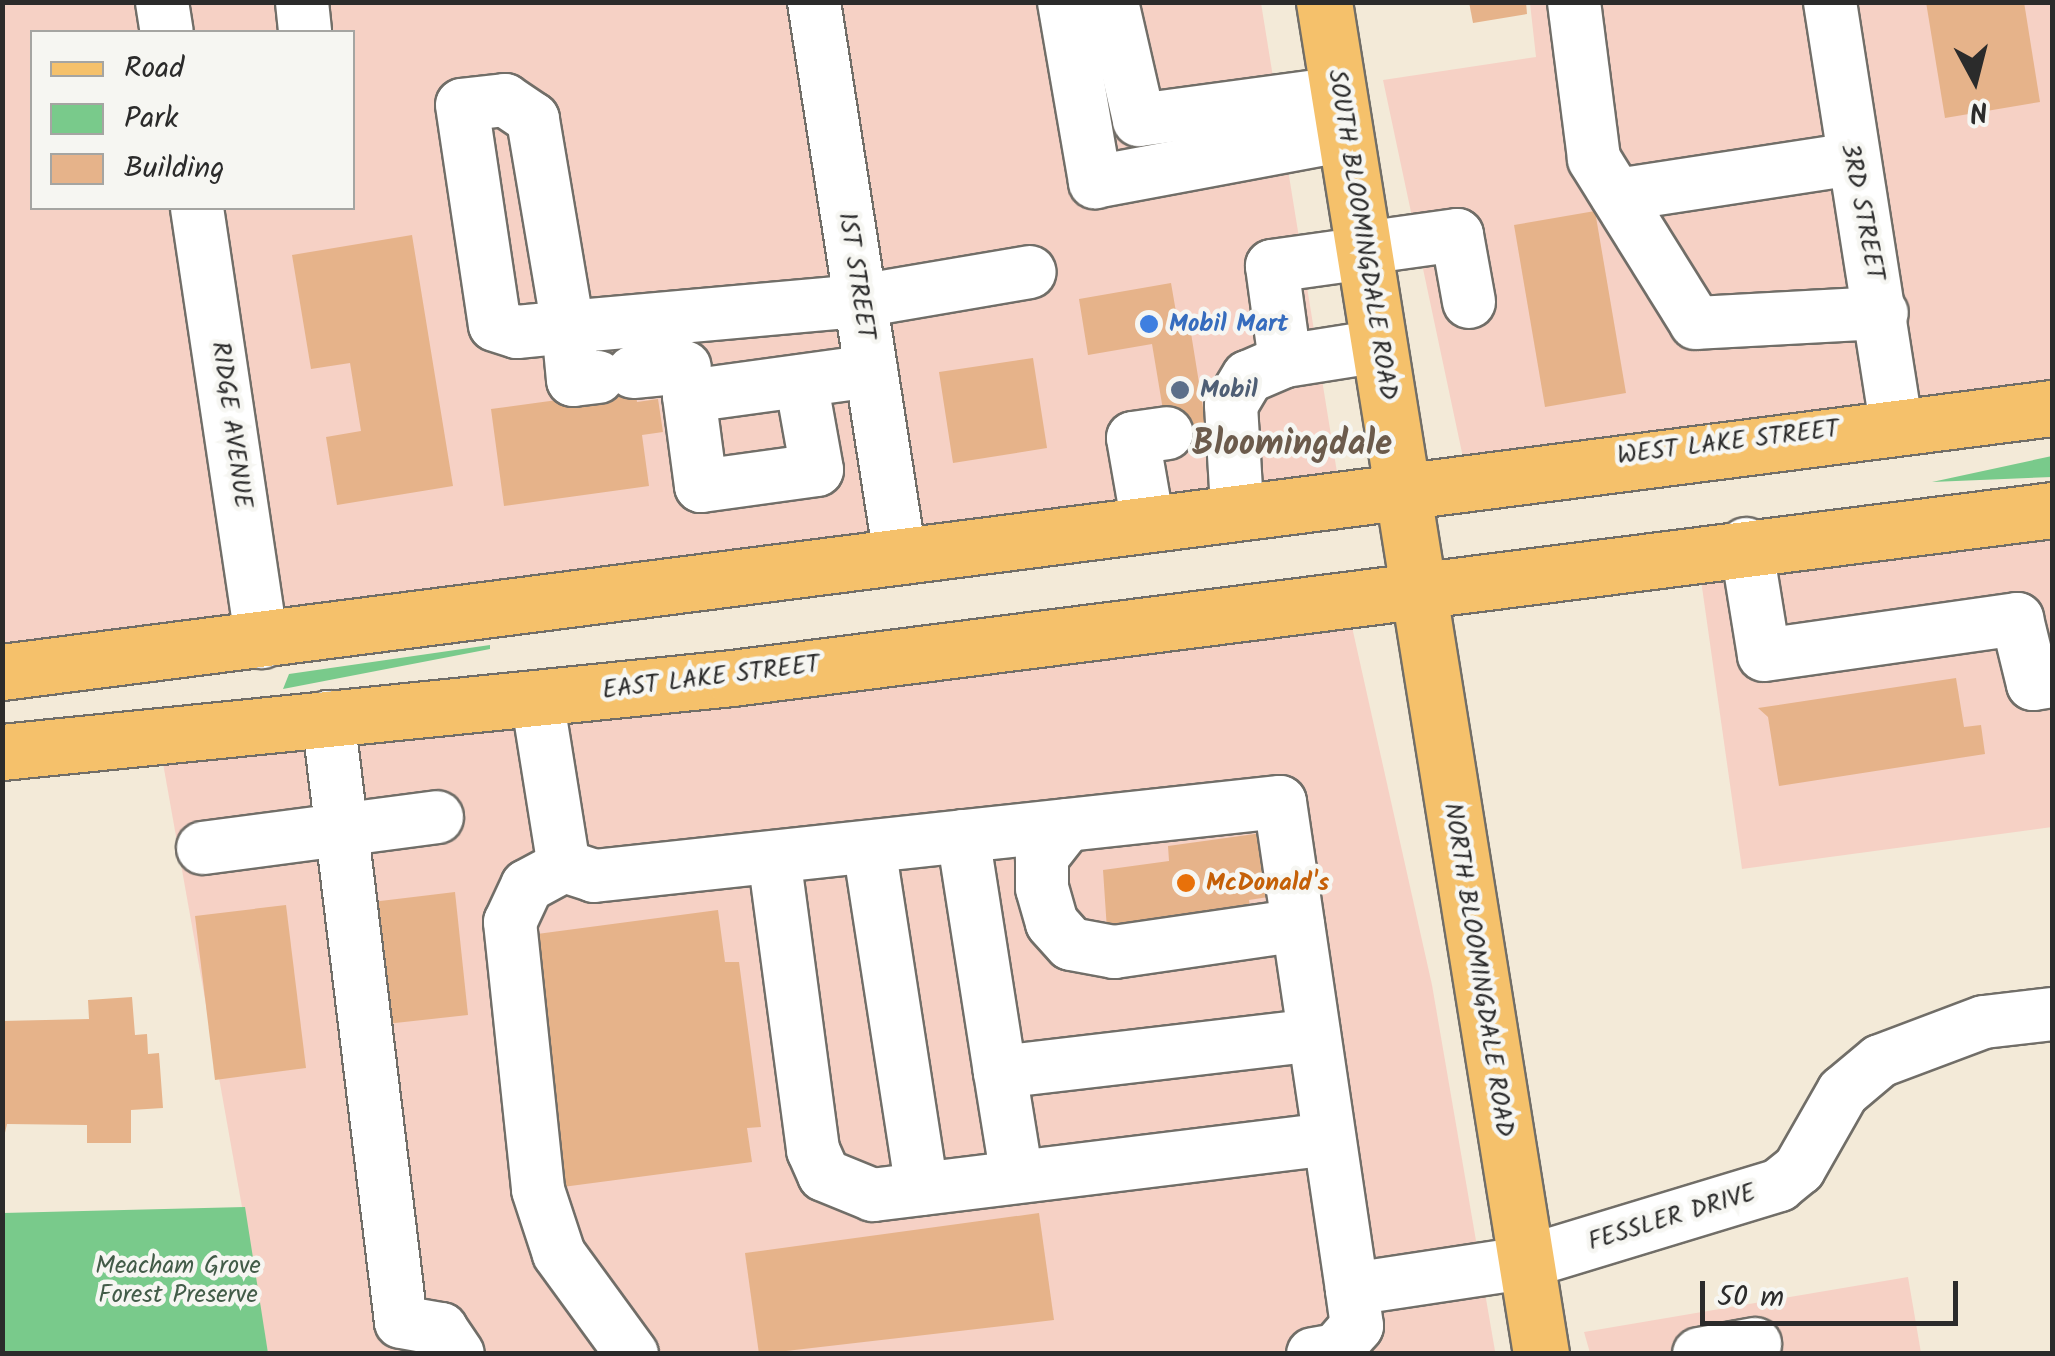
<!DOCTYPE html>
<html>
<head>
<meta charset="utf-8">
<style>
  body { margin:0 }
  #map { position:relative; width:2055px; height:1356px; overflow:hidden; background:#f3ead8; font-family:Kalam,sans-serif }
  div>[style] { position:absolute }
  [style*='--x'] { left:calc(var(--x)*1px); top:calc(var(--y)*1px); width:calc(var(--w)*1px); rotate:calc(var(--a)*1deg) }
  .built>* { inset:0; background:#f6d1c5 }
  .green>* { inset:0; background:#79ca8b }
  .building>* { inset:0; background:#e6b38a }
  .roads { filter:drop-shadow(2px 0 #716e68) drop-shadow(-2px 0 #716e68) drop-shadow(0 2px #716e68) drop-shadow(0 -2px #716e68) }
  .minor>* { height:52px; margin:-26px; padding:0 26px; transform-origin:26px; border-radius:26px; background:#fff }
  .major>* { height:55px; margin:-27.5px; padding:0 27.5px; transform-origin:27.5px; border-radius:27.5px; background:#f5c16b }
  .dots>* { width:28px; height:28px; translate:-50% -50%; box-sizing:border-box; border:5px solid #f6f6f2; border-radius:50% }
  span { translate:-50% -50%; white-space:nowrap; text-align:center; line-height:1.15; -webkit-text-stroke:9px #f6f6f2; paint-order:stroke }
  .street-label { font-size:25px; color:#2b2b2b }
  .shop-label { font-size:25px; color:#366cbe; font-weight:700 }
  .left { translate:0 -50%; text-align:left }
  .service-label { font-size:25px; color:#4e5e75; font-weight:700 }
  .food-label { font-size:25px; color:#c56008; font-weight:700 }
  .park-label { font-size:25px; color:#425b48 }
  .district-label { font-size:35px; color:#6c5b4c; font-weight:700 }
  .frame { position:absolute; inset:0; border:5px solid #2b2b2b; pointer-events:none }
  .legend { position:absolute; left:30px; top:30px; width:325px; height:180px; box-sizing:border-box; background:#f6f6f2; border:2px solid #a5a5a2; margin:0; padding:12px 18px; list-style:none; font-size:30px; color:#2b2b2b }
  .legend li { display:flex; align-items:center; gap:20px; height:50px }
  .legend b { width:50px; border:2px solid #a5a5a2 }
  .north { position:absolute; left:1925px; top:30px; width:100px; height:100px; -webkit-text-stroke:8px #f6f6f2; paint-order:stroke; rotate:173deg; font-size:28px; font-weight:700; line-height:40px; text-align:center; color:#2b2b2b }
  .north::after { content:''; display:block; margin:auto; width:35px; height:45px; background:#2b2b2b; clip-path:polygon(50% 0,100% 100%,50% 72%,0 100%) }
  .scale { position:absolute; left:1700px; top:1281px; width:258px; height:45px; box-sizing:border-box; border:5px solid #2b2b2b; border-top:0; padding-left:12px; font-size:30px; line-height:35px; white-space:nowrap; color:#2b2b2b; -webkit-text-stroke:8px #f6f6f2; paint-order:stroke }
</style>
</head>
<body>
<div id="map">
  <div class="built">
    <i style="clip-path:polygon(817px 2px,1261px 3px,1341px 497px,902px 561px)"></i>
    <i style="clip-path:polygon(2px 3px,149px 3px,154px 32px,32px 32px,32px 208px,182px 208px,249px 622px,3px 654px)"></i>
    <i style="clip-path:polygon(170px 3px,787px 3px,883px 565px,267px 623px,202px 208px,352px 208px,352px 32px,175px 32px)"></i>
    <i style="clip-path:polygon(1530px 3px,1826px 3px,1884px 434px,1468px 481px,1383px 80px,1536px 57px)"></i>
    <i style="clip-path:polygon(1841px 3px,2052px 3px,2052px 410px,1899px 429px)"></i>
    <i style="clip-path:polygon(2052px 526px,2052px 827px,1742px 869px,1699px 566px)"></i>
    <i style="clip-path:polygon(1348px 609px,1432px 985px,1495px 1351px,268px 1353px,161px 752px)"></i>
    <i style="clip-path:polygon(1908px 1277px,1921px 1353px,1590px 1353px,1584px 1332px)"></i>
  </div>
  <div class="green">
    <i style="clip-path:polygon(2052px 456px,2052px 477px,1932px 482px)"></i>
    <i style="clip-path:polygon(490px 645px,490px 649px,283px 689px,289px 674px)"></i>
    <i style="clip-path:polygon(245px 1207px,268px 1353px,3px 1353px,3px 1213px)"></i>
  </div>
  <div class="building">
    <i style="clip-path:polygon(1469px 2px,1526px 2px,1527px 14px,1473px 23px)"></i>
    <i style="clip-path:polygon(1926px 2px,2024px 2px,2040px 102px,1945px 118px)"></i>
    <i style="clip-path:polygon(1595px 211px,1626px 393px,1545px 407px,1514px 225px)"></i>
    <i style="clip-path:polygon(412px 235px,453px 486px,337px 505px,326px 437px,361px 431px,350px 363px,311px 369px,292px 255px)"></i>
    <i style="clip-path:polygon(1171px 283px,1180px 335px,1191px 333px,1209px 445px,1170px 452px,1152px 344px,1088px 355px,1079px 299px)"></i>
    <i style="clip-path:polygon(630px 350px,637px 402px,658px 399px,663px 432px,642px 435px,649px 486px,504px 506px,491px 409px,601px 394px,595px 355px)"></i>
    <i style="clip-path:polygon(1033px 358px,1047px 448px,953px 463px,939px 372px)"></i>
    <i style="clip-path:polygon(1956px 678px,1964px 727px,1981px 725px,1985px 754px,1779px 786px,1768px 717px,1758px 708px)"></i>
    <i style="clip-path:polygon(1262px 833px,1268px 897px,1249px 900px,1251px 914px,1211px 920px,1210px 910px,1107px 930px,1103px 870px,1169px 861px,1168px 846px)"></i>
    <i style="clip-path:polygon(455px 892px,468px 1015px,386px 1024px,372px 902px)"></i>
    <i style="clip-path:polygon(286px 905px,306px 1068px,215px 1080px,195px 916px)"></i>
    <i style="clip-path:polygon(718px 910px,725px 962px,739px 962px,761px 1127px,747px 1128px,752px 1162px,555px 1188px,522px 936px)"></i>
    <i style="clip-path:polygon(132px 997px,135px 1035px,147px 1034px,148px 1054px,159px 1053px,163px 1108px,131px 1110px,131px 1143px,87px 1143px,87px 1125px,7px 1124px,2px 1146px,2px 1021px,89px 1019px,88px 1000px)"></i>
    <i style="clip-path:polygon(1039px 1213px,1054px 1320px,759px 1354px,745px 1253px)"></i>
  </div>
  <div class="roads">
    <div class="minor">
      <i style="--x:162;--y:2;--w:30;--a:81"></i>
      <i style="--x:302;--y:2;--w:30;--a:84"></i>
      <i style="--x:814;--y:2;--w:555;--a:81.18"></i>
      <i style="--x:1064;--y:2;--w:183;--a:80.2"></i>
      <i style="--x:1095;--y:182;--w:254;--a:-10.6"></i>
      <i style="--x:1112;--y:2;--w:121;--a:77.1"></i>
      <i style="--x:1139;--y:120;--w:202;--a:-7.7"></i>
      <i style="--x:1574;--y:2;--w:158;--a:82.7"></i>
      <i style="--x:1594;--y:159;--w:193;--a:58.1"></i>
      <i style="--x:1696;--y:323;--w:186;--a:-3.1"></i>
      <i style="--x:1830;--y:2;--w:425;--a:81.1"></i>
      <i style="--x:1617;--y:195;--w:237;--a:-8.7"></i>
      <i style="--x:197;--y:208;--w:439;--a:81.5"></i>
      <i style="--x:1364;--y:248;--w:94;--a:-8"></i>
      <i style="--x:1457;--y:235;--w:68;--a:79.8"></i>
      <i style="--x:1365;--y:253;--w:94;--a:172"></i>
      <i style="--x:1272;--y:266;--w:96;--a:82.2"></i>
      <i style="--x:1285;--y:361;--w:96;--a:-9"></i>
      <i style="--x:633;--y:372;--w:52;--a:-5.5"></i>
      <i style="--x:598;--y:377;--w:25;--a:173"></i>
      <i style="--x:573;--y:380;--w:53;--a:-95.4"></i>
      <i style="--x:568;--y:327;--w:211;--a:-99.6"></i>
      <i style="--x:533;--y:119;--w:34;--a:-146"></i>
      <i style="--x:505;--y:100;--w:43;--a:173.4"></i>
      <i style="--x:462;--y:105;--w:222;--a:81.5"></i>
      <i style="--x:495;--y:325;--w:23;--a:18"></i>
      <i style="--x:517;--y:332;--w:51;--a:-5.6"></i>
      <i style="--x:568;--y:327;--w:293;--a:-5.1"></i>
      <i style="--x:860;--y:301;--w:172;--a:-9.7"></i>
      <i style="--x:801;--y:381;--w:90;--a:79.8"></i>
      <i style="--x:817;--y:470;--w:117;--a:172.1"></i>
      <i style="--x:701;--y:486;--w:91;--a:-97.6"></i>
      <i style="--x:689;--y:396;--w:184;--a:-7.8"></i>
      <i style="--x:1237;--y:506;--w:101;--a:-93.4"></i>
      <i style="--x:1231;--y:405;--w:33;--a:-59"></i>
      <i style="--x:1248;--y:377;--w:40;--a:-23.4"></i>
      <i style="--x:1147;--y:518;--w:81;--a:-99.9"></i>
      <i style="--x:1133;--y:438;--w:34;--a:-8"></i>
      <i style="--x:1746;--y:544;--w:112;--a:80.8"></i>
      <i style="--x:1764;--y:655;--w:256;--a:-8.1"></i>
      <i style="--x:2017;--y:619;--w:67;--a:76.2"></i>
      <i style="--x:2033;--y:684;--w:19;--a:-9"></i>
      <i style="--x:537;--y:698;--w:170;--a:80.9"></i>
      <i style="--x:564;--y:866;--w:32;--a:18"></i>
      <i style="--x:594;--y:876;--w:690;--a:-6.16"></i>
      <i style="--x:1280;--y:802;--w:492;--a:81.6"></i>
      <i style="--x:1352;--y:1289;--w:173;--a:-8.6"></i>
      <i style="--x:1523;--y:1263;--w:268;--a:-16.9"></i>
      <i style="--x:1779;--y:1185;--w:26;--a:-39"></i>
      <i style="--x:1799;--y:1169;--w:89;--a:-60.3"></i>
      <i style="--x:1843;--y:1092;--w:48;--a:-40"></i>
      <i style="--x:1880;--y:1061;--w:111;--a:-20.6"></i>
      <i style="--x:1984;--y:1022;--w:68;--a:-6.7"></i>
      <i style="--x:328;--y:717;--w:609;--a:83.12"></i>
      <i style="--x:401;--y:1322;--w:41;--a:9.9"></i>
      <i style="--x:441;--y:1329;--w:30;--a:56"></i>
      <i style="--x:1067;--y:825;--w:41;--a:128"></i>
      <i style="--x:1042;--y:857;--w:31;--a:90"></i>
      <i style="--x:1042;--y:888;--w:36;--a:74"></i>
      <i style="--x:1052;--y:923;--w:28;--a:48"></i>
      <i style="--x:1071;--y:944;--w:44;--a:10.5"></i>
      <i style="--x:1114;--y:952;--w:186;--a:-8.3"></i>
      <i style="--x:963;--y:836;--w:239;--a:81.1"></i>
      <i style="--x:1000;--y:1072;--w:316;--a:-6.7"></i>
      <i style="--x:869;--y:847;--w:346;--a:81.2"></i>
      <i style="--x:203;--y:848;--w:236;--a:-7.5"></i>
      <i style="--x:774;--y:857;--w:296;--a:82.4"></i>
      <i style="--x:813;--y:1150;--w:27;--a:66"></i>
      <i style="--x:824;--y:1175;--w:53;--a:22.2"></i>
      <i style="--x:873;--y:1195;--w:459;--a:-7"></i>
      <i style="--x:564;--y:866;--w:42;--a:151.6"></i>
      <i style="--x:527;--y:886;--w:40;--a:115"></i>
      <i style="--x:510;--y:922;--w:269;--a:84"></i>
      <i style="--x:538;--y:1190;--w:67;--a:71.8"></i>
      <i style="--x:559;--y:1254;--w:124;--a:53.9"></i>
      <i style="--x:1000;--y:1072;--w:106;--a:80.8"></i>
      <i style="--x:1313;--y:1354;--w:23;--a:-10"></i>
      <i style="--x:1336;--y:1350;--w:32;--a:-49"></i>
      <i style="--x:1357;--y:1326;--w:37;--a:-98"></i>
      <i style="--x:1699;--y:1354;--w:57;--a:-10.1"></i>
    </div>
    <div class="major">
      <i style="--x:1324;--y:2;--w:1369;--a:80.88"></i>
      <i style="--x:2;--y:672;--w:2067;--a:-7.34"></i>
      <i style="--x:2;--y:752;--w:734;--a:-5.79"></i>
      <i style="--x:732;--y:678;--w:1331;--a:-7.25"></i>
    </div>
  </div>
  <div class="dots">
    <i style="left:1149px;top:324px;background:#3f7fe0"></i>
    <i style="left:1180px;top:390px;background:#5c6f8a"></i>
    <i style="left:1186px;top:883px;background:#e8710a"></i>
  </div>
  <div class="street-label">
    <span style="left:1862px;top:212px;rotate:79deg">3RD STREET</span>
    <span style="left:1362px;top:235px;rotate:81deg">SOUTH BLOOMINGDALE ROAD</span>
    <span style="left:856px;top:276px;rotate:81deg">1ST STREET</span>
    <span style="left:231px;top:425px;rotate:82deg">RIDGE AVENUE</span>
    <span style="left:1728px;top:443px;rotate:-7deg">WEST LAKE STREET</span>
    <span style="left:711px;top:678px;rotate:-7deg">EAST LAKE STREET</span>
    <span style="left:1478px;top:970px;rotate:81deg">NORTH BLOOMINGDALE ROAD</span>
    <span style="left:1672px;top:1218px;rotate:-17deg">FESSLER DRIVE</span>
  </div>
  <div class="shop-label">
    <span class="left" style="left:1169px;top:324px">Mobil Mart</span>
  </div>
  <div class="service-label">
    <span class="left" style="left:1200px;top:390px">Mobil</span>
  </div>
  <div class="food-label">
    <span class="left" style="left:1206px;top:883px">McDonald's</span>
  </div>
  <div class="park-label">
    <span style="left:178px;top:1281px">Meacham Grove<br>Forest Preserve</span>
  </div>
  <div class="district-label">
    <span style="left:1292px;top:445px">Bloomingdale</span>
  </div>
  <div class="frame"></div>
  <ul class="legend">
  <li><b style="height:12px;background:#f5c16b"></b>Road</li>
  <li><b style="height:28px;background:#79ca8b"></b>Park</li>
  <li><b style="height:28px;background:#e6b38a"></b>Building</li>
  </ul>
  <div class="north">N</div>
  <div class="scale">50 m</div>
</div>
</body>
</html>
